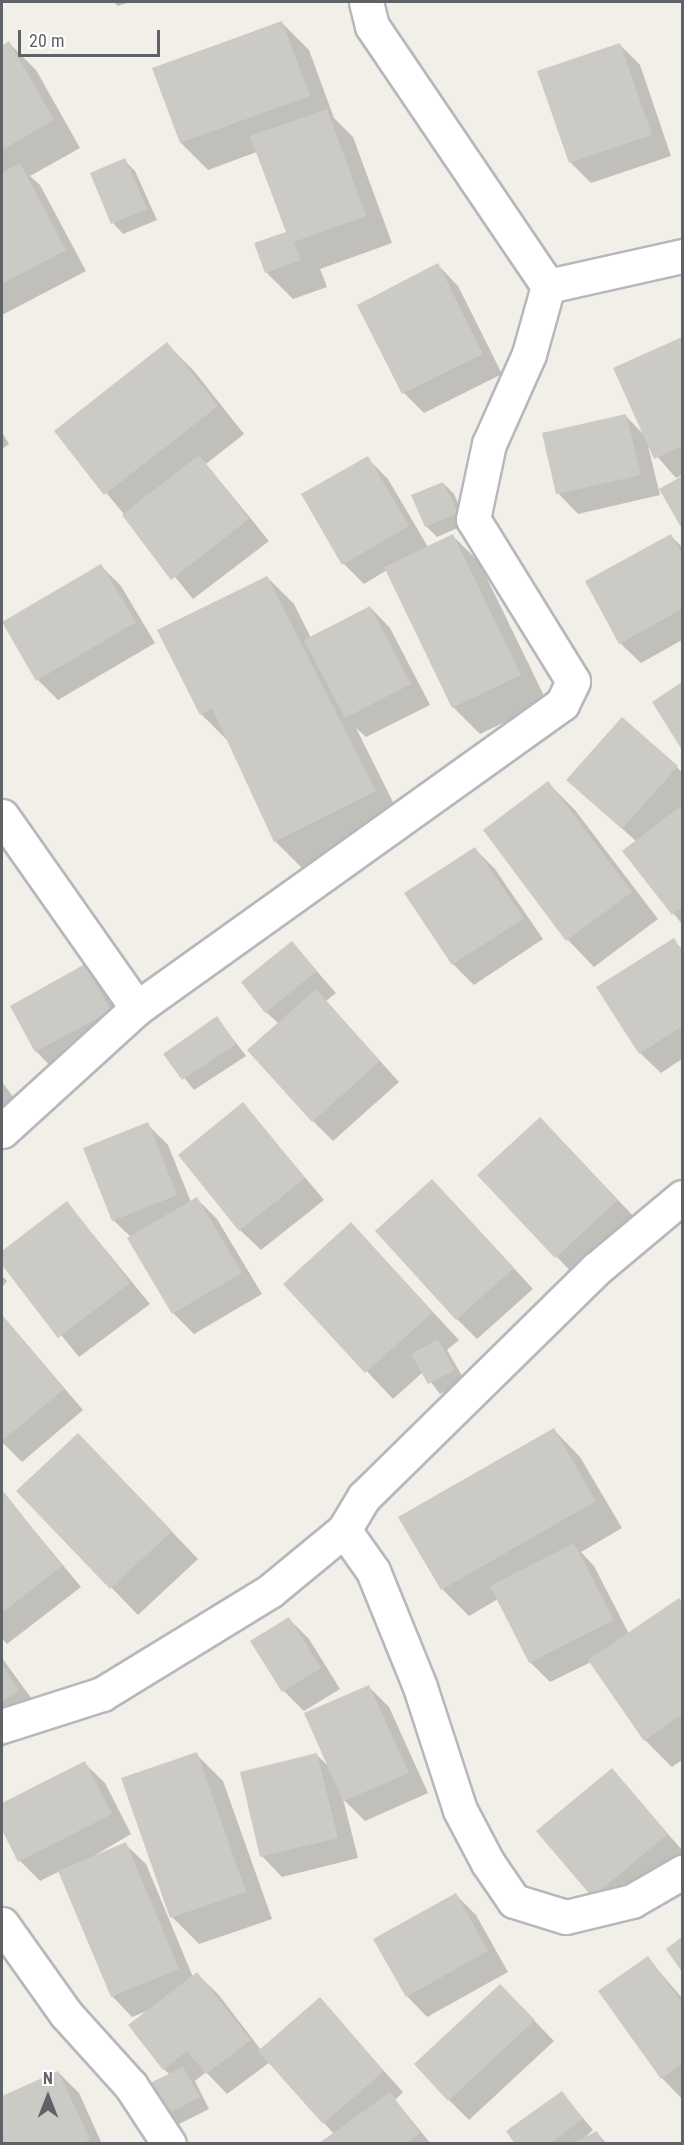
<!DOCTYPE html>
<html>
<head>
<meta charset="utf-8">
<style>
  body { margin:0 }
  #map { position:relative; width:684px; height:2145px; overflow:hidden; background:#f1efe8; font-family:"Roboto Condensed",sans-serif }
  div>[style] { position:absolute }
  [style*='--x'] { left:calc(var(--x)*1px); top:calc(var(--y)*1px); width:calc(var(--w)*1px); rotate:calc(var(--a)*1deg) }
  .shadow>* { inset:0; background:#0003 }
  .building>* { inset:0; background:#cccac5 }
  .roads { filter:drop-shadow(2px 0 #b5b8bc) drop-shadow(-2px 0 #b5b8bc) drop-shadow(0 2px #b5b8bc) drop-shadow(0 -2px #b5b8bc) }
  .minor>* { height:33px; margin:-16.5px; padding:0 16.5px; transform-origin:16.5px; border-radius:16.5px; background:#fff }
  span { translate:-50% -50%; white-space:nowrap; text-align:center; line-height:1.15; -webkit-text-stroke:4.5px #fff; paint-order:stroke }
  .frame { position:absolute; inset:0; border:3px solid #5f6368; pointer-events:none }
  .north { position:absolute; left:18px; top:2067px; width:60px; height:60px; -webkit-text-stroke:4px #fff; paint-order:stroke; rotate:0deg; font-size:16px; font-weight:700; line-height:24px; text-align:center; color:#5f6368 }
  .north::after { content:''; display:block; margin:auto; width:21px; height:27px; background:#5f6368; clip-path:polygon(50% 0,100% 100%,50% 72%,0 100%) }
  .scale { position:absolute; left:18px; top:30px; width:142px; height:27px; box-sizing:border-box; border:3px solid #5f6368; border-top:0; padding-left:8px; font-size:18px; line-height:21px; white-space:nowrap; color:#5f6368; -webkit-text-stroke:4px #fff; paint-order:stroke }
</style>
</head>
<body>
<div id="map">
  <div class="shadow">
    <i style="clip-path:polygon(113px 2px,130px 2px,118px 6px)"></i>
    <i style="clip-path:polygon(282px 23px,309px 50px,334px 118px,353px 137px,392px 243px,320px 269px,327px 287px,293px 299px,266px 272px,288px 233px,257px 152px,208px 170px,181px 143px)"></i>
    <i style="clip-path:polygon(9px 43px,36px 70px,80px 148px,30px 176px,40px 185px,86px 271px,2px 315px,2px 47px)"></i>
    <i style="clip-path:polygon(620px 45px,640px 65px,671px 156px,591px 183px,570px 162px)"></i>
    <i style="clip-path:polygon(124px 160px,135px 171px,157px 220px,123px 234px,113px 223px)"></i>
    <i style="clip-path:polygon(438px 265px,458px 286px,502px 374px,424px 413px,404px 393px)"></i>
    <i style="clip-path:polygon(682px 338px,682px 475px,676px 478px,648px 446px,660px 495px,578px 514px,558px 493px,625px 415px,644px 435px,615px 369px)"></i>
    <i style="clip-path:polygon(167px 344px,194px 371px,244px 434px,206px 464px,269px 541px,193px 599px,56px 431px)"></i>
    <i style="clip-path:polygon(2px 432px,9px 444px,2px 449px)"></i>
    <i style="clip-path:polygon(367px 458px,388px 479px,428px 547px,453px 536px,479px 562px,547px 702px,480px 734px,453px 707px,387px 570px,364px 584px,344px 564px)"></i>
    <i style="clip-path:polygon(682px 478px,682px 526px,662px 490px)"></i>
    <i style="clip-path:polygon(443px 483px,454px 494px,467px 524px,437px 537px,426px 526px,413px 496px)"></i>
    <i style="clip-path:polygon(671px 536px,682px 547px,682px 640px,641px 663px,620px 643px)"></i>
    <i style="clip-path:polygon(101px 566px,121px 586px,155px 643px,58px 700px,38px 680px)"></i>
    <i style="clip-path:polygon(267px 577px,294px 604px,311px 638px,370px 607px,390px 628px,430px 705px,366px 737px,356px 728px,401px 818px,302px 868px,275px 841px,228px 741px,201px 714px)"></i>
    <i style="clip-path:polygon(682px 684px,682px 747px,654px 702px)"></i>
    <i style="clip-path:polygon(623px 719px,682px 772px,682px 924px,625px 852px,637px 842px,568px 780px)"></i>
    <i style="clip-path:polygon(548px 783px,575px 810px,658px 919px,594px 967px,568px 940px)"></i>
    <i style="clip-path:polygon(475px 849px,495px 869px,543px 939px,474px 985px,453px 964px)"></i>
    <i style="clip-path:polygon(673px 940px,682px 949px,682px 1059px,661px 1073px,640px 1053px)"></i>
    <i style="clip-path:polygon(292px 943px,336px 993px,326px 1001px,399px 1082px,333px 1141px,313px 1121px,279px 1024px,266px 1012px)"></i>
    <i style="clip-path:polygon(85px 966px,105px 987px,130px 1032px,56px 1072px,36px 1051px)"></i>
    <i style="clip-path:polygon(217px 1018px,246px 1056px,194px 1090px,165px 1054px)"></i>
    <i style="clip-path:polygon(2px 1082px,23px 1110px,2px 1126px)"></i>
    <i style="clip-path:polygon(243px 1104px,324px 1200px,261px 1250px,240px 1230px)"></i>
    <i style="clip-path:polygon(147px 1124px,168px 1145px,191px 1202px,196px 1198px,217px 1219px,262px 1294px,194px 1334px,173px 1313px,131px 1237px,113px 1220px)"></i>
    <i style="clip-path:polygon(560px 1139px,638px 1221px,577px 1278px,479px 1175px)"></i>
    <i style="clip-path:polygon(453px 1202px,533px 1289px,477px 1339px,457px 1319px)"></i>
    <i style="clip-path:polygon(67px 1203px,150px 1304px,79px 1357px,2px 1262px,2px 1252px)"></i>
    <i style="clip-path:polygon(351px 1224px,459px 1340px,447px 1350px,465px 1381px,440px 1394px,423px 1372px,393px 1399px,285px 1284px)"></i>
    <i style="clip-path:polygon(2px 1276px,7px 1281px,2px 1287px)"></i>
    <i style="clip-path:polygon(2px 1315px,83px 1410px,22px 1462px,2px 1442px)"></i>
    <i style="clip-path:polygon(554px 1430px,580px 1457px,622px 1528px,581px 1552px,594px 1566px,629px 1634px,679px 1600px,682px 1603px,682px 1760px,672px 1767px,645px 1740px,591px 1662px,550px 1682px,530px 1662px,498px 1599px,469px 1616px,442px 1589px)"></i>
    <i style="clip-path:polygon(105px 1462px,198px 1559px,138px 1615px,18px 1491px)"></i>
    <i style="clip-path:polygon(4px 1494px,81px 1587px,7px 1644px,2px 1638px)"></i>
    <i style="clip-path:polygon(289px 1619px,309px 1639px,340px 1689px,304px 1711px,284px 1691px,252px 1641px)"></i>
    <i style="clip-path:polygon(2px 1658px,45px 1717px,2px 1748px)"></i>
    <i style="clip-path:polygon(369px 1687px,389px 1707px,428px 1793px,365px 1821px,343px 1799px,358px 1858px,282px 1877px,262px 1856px,317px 1755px,329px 1767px)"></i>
    <i style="clip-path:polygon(196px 1754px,223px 1781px,272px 1919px,199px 1944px,172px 1917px)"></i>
    <i style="clip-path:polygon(84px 1763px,105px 1783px,131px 1834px,87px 1860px,125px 1844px,146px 1864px,193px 1977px,197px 1974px,218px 1994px,261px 2050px,319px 1999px,403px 2092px,395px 2100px,431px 2144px,320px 2144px,334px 2134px,270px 2062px,227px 2094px,206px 2072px,195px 2081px,209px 2109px,175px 2126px,164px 2115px,170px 2075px,164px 2069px,149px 2010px,132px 2017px,112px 1996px,60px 1871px,40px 1881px,20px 1861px,2px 1826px,2px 1805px)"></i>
    <i style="clip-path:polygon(612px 1770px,682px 1850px,682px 1859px,614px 1917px,594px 1896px)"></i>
    <i style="clip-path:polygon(456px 1895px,476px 1915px,508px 1972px,427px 2017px,407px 1996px)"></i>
    <i style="clip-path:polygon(648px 1958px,682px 1998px,682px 2099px,662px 2078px,600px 1991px)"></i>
    <i style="clip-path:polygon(520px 2006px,554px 2041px,469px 2120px,449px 2100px)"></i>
    <i style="clip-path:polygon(58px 2072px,79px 2093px,102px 2144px,2px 2144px,2px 2098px)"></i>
    <i style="clip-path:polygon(562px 2093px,593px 2130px,581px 2141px,597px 2133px,607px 2144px,517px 2144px)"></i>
  </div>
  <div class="building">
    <i style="clip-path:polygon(282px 21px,310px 96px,180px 143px,152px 68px)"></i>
    <i style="clip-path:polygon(9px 41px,54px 120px,2px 150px,2px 46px)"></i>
    <i style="clip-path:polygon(620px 43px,652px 135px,569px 163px,537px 71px)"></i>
    <i style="clip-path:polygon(327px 109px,366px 216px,294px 242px,301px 260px,265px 273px,254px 243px,286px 232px,250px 136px)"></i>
    <i style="clip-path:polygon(125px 158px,147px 209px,111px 224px,90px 173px)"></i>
    <i style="clip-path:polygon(20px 163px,66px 250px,2px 284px,2px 173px)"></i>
    <i style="clip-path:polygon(438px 263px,483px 354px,402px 394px,357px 305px)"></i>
    <i style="clip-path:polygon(682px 337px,682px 446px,654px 459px,613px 368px)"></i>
    <i style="clip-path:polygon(167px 342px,218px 406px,104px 495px,54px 431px)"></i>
    <i style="clip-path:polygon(626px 414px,641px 475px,556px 494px,542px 433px)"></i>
    <i style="clip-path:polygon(199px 455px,249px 519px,171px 580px,122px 515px)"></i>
    <i style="clip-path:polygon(368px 456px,409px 526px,342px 565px,301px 494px)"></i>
    <i style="clip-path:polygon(682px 476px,682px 529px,659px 489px)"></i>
    <i style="clip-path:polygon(443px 482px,458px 513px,425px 527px,411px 495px)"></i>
    <i style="clip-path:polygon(453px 534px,521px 675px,452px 708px,384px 567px)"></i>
    <i style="clip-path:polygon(671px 534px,682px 554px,682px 609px,619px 644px,585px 581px)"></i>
    <i style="clip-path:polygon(101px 564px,136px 622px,36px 681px,2px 622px)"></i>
    <i style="clip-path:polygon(267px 576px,376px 791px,274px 842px,212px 708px,200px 715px,157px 630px)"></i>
    <i style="clip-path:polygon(370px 606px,411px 684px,345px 718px,304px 640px)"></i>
    <i style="clip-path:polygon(682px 682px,682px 750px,652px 702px)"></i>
    <i style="clip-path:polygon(622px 717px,678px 766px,622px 829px,566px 780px)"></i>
    <i style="clip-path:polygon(548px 781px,632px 892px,566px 941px,483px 830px)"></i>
    <i style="clip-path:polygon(682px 805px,682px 907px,672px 915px,622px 851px)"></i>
    <i style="clip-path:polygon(475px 847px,524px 918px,452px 965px,404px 893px)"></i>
    <i style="clip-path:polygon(674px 938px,682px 952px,682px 1026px,639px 1054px,596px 987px)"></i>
    <i style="clip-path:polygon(292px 941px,317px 971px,265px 1013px,241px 982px)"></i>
    <i style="clip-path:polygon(85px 964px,111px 1011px,35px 1052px,10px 1006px)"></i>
    <i style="clip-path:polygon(316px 989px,380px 1061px,312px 1122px,247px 1050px)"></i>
    <i style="clip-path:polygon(217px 1016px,236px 1044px,182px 1080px,163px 1054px)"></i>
    <i style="clip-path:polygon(243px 1102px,305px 1178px,239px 1231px,178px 1155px)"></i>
    <i style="clip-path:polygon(540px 1117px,618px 1200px,555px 1258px,477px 1175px)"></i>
    <i style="clip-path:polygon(148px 1122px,177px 1195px,112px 1221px,83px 1148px)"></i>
    <i style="clip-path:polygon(432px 1179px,514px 1268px,456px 1320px,375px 1231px)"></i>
    <i style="clip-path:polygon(197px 1197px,242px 1273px,172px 1314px,127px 1238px)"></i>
    <i style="clip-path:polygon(67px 1201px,130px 1283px,58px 1338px,2px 1265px,2px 1251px)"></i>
    <i style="clip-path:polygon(351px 1222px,433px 1312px,365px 1373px,283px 1284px)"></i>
    <i style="clip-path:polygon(2px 1315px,64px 1389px,2px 1441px)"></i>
    <i style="clip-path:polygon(438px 1339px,455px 1370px,428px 1384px,411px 1354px)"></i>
    <i style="clip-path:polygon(554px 1428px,596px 1501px,441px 1590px,398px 1517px)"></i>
    <i style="clip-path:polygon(78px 1433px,172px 1531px,110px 1589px,16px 1491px)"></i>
    <i style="clip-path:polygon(4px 1492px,62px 1566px,2px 1613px,2px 1494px)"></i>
    <i style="clip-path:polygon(574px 1543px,614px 1620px,529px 1663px,490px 1586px)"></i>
    <i style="clip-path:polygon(679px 1598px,682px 1603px,682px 1714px,644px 1741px,588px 1660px)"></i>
    <i style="clip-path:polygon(289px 1617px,321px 1668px,282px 1692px,250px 1641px)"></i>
    <i style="clip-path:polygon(2px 1665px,19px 1690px,2px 1702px)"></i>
    <i style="clip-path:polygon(369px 1685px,409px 1773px,343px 1801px,304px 1713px)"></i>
    <i style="clip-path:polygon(197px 1752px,246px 1892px,170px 1918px,121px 1778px)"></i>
    <i style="clip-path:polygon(317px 1753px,338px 1838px,260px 1857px,240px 1772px)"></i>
    <i style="clip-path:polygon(85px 1761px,112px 1814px,18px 1862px,2px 1830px,2px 1803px)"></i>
    <i style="clip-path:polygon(612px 1768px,668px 1834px,592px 1897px,536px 1831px)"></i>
    <i style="clip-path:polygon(126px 1842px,179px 1969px,111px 1997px,58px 1871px)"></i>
    <i style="clip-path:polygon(456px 1893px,488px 1951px,406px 1997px,373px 1939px)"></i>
    <i style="clip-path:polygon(682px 1937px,682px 1972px,666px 1949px)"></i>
    <i style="clip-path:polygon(648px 1956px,682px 2003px,682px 2064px,661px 2079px,598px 1991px)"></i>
    <i style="clip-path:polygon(197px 1972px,251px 2040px,206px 2074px,187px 2051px,163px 2070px,128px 2025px)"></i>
    <i style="clip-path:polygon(500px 1984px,535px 2020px,448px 2101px,414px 2064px)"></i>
    <i style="clip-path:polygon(320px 1997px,384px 2071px,323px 2124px,258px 2051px)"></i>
    <i style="clip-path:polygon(183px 2067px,200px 2097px,163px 2116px,146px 2085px)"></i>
    <i style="clip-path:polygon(58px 2071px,90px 2139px,81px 2144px,2px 2144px,2px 2096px)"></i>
    <i style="clip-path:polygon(562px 2091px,583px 2119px,549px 2144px,515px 2144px,506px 2131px)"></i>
    <i style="clip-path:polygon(390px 2092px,420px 2133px,405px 2144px,318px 2144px)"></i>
    <i style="clip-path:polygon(597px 2131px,603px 2144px,571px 2144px)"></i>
  </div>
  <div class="roads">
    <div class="minor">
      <i style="--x:366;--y:2;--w:25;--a:76"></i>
      <i style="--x:372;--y:26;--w:314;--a:55.9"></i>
      <i style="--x:548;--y:286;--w:137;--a:-12.6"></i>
      <i style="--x:2;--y:816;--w:235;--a:54.9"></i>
      <i style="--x:2;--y:1131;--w:183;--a:-42.3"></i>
      <i style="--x:137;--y:1008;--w:523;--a:-35.58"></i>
      <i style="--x:562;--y:704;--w:25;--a:-64"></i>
      <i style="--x:573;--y:681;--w:190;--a:-121.7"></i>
      <i style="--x:473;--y:519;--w:77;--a:-78"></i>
      <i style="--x:489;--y:444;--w:98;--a:-66"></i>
      <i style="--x:529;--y:354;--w:71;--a:-74.4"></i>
      <i style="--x:344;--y:1530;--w:50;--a:54.7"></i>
      <i style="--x:373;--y:1571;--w:125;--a:67.9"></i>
      <i style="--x:420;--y:1687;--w:129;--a:72"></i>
      <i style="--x:460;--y:1810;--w:60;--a:62.2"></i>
      <i style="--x:488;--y:1863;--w:46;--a:55.6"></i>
      <i style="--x:514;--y:1901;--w:54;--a:17.1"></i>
      <i style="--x:566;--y:1917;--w:68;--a:-13.6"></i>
      <i style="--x:632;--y:1901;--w:58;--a:-30.1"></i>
      <i style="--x:2;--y:1726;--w:105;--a:-17.7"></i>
      <i style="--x:102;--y:1694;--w:197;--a:-31.5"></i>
      <i style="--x:270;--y:1591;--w:96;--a:-39.5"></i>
      <i style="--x:344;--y:1530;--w:39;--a:-59"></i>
      <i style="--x:364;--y:1497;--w:325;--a:-44.5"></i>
      <i style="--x:596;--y:1269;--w:112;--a:-39.9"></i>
      <i style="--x:2;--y:1924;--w:110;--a:54.6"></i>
      <i style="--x:66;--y:2014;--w:97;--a:47.9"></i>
      <i style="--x:131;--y:2086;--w:69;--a:56.8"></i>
    </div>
  </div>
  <div class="frame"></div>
  <div class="north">N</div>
  <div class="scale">20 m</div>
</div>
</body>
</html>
